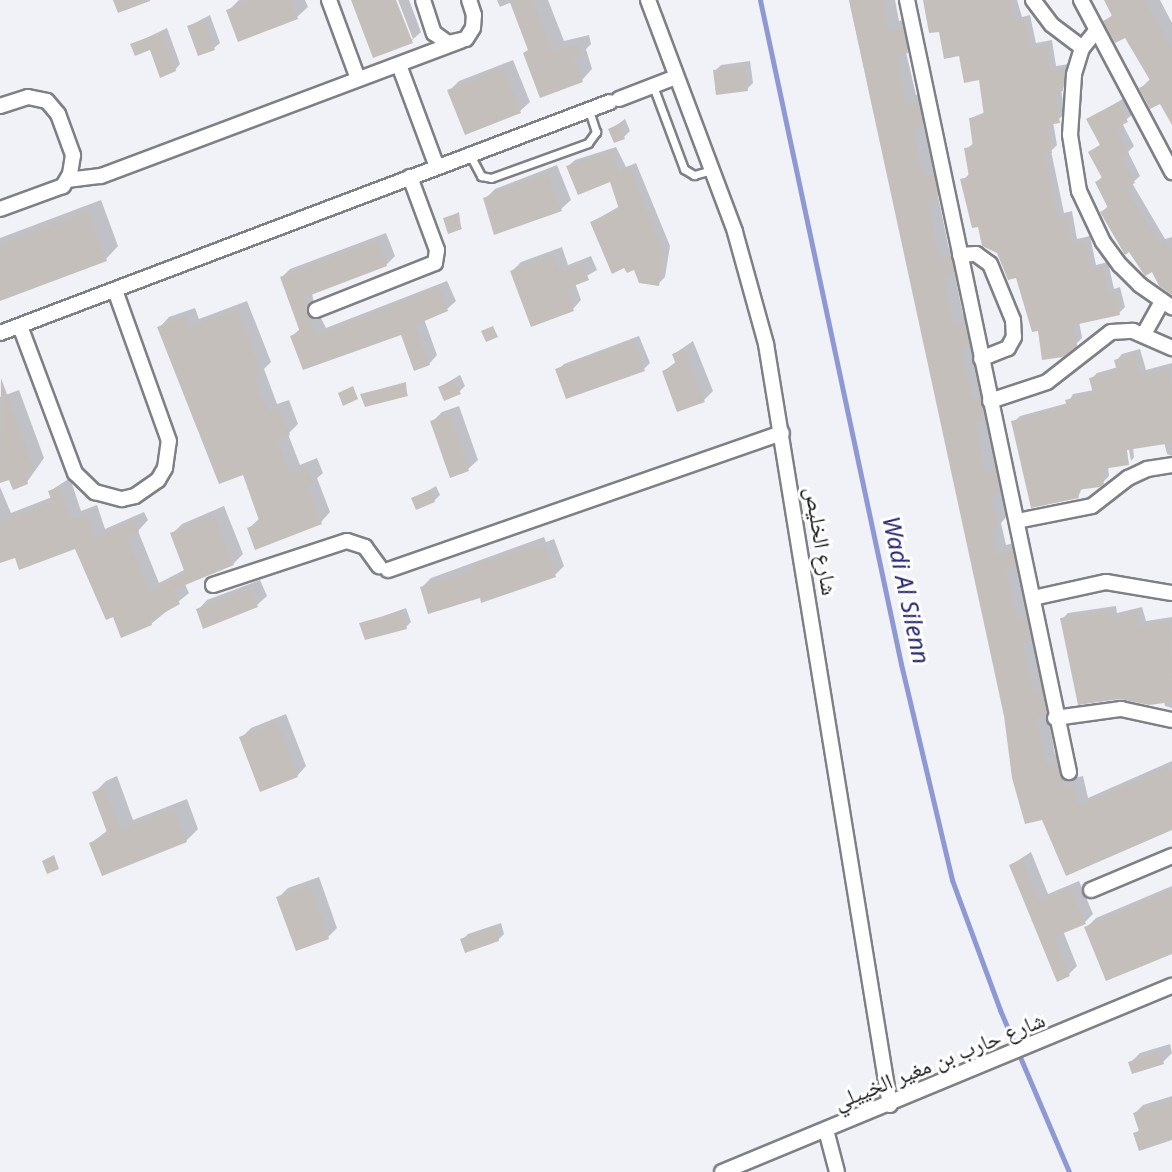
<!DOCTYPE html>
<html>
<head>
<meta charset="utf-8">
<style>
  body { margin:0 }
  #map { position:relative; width:1172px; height:1172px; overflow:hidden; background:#f0f2f8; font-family:"Noto Sans","Noto Naskh Arabic",sans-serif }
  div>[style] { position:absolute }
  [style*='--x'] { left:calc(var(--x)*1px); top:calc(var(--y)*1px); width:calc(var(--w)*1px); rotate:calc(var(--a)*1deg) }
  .shadow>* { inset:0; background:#0003 }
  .stream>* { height:5px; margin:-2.5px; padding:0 2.5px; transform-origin:2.5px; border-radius:2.5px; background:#8e98d3 }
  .building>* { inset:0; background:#c5bfbb }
  .roads { filter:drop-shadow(2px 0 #7f8086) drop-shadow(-2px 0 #7f8086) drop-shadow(0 2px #7f8086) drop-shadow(0 -2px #7f8086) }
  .lane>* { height:7px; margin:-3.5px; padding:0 3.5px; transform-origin:3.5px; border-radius:3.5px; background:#fff }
  .street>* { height:14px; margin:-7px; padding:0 7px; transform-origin:7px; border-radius:7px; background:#fff }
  span { translate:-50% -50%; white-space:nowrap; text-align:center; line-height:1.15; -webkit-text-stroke:6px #fff; paint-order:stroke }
  .street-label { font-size:22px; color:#131315 }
  .water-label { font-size:24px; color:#28296f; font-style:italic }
</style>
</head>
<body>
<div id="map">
  <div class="shadow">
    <i style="clip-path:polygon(239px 0,305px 0,308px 7px,297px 17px,229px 10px)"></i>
    <i style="clip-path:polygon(353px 0,394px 0,409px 39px,413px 39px,398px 0,409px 0,421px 32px,411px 41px)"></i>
    <i style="clip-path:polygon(497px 0,548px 0,564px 41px,589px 35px,591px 44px,586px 49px,592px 69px,582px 80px,530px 48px,512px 2px,500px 7px)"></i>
    <i style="clip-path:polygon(849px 0,895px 0,899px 21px,912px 18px,917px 41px,906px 52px,916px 95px,928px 93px,932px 113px,923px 122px,933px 168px,943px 166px,948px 187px,938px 196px,949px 249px,960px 246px,963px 261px,954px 270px,963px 315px,974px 313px,979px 335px,972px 343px,981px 388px,990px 387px,994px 409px,986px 417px,995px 463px,1005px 461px,1009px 481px,1001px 489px,1007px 516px,1001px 523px,1006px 545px,1022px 541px,1025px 555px,1017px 563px,1027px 609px,1036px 607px,1040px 629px,1033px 636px,1044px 681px,1056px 701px,1047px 710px,1055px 754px,1067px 752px,1074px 778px,1083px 776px,1088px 798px,1172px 761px,1172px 828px,1067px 873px,1006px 716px)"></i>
    <i style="clip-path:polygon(925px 0,1017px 0,1022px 17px,1030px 15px,1036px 43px,1052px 40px,1056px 66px,1069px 64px,1068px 83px,1061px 90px,1065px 115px,1053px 122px,1057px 145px,1051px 151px,1064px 213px,1072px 211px,1077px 239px,1090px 236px,1096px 265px,1108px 262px,1114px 289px,1120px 287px,1125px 307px,1119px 313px,1079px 321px,1082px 338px,1076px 344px,1039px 329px,1018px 276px,963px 180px,969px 174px,966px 149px,974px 143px,971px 118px,985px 112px,981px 78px,941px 29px)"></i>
    <i style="clip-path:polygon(1107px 0,1160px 0,1172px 23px,1172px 121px,1161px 101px,1141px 88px,1151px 78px,1126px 35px,1106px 21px,1114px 13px)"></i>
    <i style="clip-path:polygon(210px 15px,220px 43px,214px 48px,189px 26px)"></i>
    <i style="clip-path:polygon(167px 28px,180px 64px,175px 70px,151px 48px,132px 45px)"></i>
    <i style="clip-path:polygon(513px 60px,530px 102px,520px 111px,450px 90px,459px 81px)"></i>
    <i style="clip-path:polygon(750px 61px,753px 83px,747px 89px,715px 71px,721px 65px)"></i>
    <i style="clip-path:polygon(1124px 98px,1133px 114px,1122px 123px,1134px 146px,1128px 152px,1140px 176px,1132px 183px,1165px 239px,1172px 237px,1172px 291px,1102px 212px,1109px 205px,1097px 182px,1103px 176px,1091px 152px,1101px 144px,1089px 120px)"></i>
    <i style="clip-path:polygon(625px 119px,630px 131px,624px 137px,611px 129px)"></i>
    <i style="clip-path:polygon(616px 147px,626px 167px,636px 163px,670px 246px,665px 277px,658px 284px,635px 267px,592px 222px,620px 206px,611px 180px,568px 166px,575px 160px)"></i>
    <i style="clip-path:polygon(557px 165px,571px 200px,561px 209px,485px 199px,495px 189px)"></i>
    <i style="clip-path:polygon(101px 200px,118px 246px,106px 259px,0 299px,0 238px)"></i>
    <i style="clip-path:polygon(459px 212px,461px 227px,445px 219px,448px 217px)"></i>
    <i style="clip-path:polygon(386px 233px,395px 256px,386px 265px,312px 293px,314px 304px,326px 328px,447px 281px,456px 301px,447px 309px,424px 319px,437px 355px,429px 364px,402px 332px,292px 336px,301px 328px,282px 277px,290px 269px)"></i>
    <i style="clip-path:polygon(562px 247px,568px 265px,591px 256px,597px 270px,575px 283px,581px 300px,573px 309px,512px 271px,521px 262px)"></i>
    <i style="clip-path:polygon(247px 301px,271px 362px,264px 369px,277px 404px,289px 400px,298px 424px,288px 434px,300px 465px,317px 458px,323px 473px,317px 478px,330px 512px,321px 522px,249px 528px,259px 519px,244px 472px,160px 327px,169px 317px,195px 308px,199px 319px)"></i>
    <i style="clip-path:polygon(639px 336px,650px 363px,644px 369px,558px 370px,564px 364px)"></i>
    <i style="clip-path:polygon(693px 341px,713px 391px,704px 400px,664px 371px,677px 361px,674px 354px)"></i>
    <i style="clip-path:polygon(1140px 349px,1146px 370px,1172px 363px,1172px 456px,1167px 454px,1164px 442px,1133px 447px,1134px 457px,1131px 461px,1127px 440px,1123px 441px,1127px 461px,1130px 461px,1108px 466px,1109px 476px,1103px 482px,1083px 486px,1078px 497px,1014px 422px,1020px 416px,1068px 403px,1073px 394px,1094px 390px,1091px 379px,1097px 373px,1118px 367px,1117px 360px,1122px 354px)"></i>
    <i style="clip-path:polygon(460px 375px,465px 386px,459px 392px,440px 387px)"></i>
    <i style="clip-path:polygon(406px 382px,407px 394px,363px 395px,365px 393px)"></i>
    <i style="clip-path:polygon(19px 390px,44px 458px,27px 482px,10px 477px,0 481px,0 397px)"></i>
    <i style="clip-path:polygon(459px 406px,478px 460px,468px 469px,433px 421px,442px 412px)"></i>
    <i style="clip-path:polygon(70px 478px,81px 511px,97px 505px,105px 529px,144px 512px,148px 520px,138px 531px,159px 583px,186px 569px,172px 534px,182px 524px,224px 506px,243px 554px,233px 564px,185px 584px,189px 593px,151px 624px,114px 615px,76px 546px,16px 555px,0 561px,0 487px,11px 513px,52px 497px,50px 491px)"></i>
    <i style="clip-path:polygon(436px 486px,440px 495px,434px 501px,414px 499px)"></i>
    <i style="clip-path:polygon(544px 537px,546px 542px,554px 539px,564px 566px,555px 575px,481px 595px,422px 587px,431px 578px)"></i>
    <i style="clip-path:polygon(260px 580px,267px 596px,257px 605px,198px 610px,207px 600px)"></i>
    <i style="clip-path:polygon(1116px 606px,1117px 613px,1142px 607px,1146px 621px,1172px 617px,1172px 708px,1165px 706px,1164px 701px,1062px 619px,1068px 613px)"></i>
    <i style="clip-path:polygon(406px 608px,411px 622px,406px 627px,361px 624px)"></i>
    <i style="clip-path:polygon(286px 714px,306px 766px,297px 776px,241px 738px,251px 728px)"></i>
    <i style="clip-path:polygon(117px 776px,133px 820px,187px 799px,198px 829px,186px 841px,91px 843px,108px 830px,94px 793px,106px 781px)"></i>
    <i style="clip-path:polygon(1031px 852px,1048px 894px,1079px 881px,1093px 914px,1084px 923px,1063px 931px,1077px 966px,1069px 974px,1011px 865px)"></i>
    <i style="clip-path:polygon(319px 877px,337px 928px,328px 937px,279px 897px,288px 888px)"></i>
    <i style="clip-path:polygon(1172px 886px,1172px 951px,1086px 928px,1096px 918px)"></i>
    <i style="clip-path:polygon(501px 923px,504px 934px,498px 940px,462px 940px,468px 934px)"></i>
    <i style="clip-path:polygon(1170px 1044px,1172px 1053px,1163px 1062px,1130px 1063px,1140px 1053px)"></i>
    <i style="clip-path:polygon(1172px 1096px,1172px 1139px,1135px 1134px,1140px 1129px,1135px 1113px,1143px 1105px)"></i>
  </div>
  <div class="stream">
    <i style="--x:760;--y:0;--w:679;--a:78.01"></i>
    <i style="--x:901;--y:664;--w:222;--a:76.7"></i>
    <i style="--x:952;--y:880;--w:139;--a:69.7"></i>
    <i style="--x:1000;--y:1010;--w:176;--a:66.9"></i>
  </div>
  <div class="building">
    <i style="clip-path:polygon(113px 0,150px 0,150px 1px,118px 13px)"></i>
    <i style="clip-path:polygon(252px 0,291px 0,298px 19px,238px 42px,226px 10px)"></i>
    <i style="clip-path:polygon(351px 0,396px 0,413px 43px,373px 58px)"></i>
    <i style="clip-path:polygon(509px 0,533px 0,553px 51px,578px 44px,582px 56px,574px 58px,583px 82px,540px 98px,523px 53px,528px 50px)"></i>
    <i style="clip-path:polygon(849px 0,884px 0,889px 30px,902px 27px,908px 53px,896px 56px,906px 105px,918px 102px,923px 125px,913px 128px,923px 177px,934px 175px,938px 199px,928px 201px,939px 258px,950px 255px,951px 260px,954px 273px,944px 276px,953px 324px,964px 322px,970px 347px,961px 349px,972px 397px,980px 396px,985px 421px,975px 422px,985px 472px,995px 470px,1000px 493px,991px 495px,998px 528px,991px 530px,996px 554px,1012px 550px,1016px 567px,1006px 569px,1017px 618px,1026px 616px,1031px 641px,1022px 643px,1034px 690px,1041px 689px,1046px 713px,1037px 717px,1045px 763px,1057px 762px,1064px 787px,1073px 785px,1078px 806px,1169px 767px,1172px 774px,1172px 830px,1066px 876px,1042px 820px,1025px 824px,1012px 778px,1004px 716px)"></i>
    <i style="clip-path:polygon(923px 0,1011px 0,1016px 22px,1025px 20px,1031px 48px,1046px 45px,1051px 71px,1064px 68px,1063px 91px,1055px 93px,1060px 123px,1047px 125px,1052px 153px,1045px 154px,1058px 218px,1067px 216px,1072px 244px,1085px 241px,1091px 269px,1103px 267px,1109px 294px,1115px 292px,1120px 315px,1074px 325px,1077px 346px,1063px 357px,1042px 360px,1038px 331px,1032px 332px,1016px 278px,1008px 280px,997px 253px,982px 246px,978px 227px,972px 228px,960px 179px,969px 177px,964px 148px,973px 147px,969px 118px,984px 116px,979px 80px,964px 83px,959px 56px,944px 59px,939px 32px,929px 33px)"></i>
    <i style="clip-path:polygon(1104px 0,1145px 0,1172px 48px,1172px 125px,1160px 104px,1150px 109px,1139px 88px,1151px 82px,1125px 38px,1115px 43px,1103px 21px,1112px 16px)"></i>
    <i style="clip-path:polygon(204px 20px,215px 50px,198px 56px,187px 26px)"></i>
    <i style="clip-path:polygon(162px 32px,176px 71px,160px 78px,150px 50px,135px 56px,130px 44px)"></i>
    <i style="clip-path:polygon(745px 66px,748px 91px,716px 95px,713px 70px)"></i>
    <i style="clip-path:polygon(504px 68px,521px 113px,465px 135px,447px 90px)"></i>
    <i style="clip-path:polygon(1118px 102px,1128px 122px,1116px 128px,1129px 154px,1122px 158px,1135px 183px,1126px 188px,1159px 243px,1165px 240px,1172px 253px,1172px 295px,1159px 286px,1152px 272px,1145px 276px,1129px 252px,1125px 255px,1100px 212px,1108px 208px,1095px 182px,1102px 178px,1088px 152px,1100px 145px,1086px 119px)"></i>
    <i style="clip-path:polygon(619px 124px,625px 139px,614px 143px,608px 129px)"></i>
    <i style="clip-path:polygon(610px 152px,619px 172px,630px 168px,664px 254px,659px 286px,639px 283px,634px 270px,627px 273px,624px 268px,612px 274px,590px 222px,619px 209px,610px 182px,578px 195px,566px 166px)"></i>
    <i style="clip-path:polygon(548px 173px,562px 211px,494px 235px,483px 198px)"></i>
    <i style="clip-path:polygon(88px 211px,107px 261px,0 301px,0 245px)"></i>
    <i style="clip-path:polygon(456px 214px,462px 229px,448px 234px,443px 218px)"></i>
    <i style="clip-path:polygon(377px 240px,387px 266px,303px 298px,307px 314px,317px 335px,439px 288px,448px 311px,415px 325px,430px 365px,414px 371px,401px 335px,303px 370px,290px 336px,300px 332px,280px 277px)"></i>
    <i style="clip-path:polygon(553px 254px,560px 272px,583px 264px,589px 280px,566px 289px,574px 311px,531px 327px,510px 271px)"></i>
    <i style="clip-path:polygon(238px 309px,262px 374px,254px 377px,268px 412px,279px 408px,290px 435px,277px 440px,290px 474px,307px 467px,314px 484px,308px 486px,322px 524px,255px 550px,247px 528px,260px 523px,243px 475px,219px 484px,157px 327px,185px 316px,189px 327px)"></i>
    <i style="clip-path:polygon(493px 326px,498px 337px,486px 342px,481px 331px)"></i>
    <i style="clip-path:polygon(633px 340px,645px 371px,566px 399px,555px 369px)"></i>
    <i style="clip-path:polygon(684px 349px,705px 402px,677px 412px,662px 371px,676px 365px,672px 354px)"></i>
    <i style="clip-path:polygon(1134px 354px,1140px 375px,1168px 368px,1172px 386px,1172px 443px,1127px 450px,1129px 465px,1102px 469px,1104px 484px,1100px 487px,1077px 490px,1079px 498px,1031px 508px,1011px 421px,1067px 406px,1065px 400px,1093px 393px,1089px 378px,1117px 371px,1114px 360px)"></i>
    <i style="clip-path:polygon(1px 378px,35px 470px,25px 474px,28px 484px,13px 490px,9px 480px,0 483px)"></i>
    <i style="clip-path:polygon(454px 380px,461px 394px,444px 401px,438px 387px)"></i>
    <i style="clip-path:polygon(404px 384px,408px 396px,365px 407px,360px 394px)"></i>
    <i style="clip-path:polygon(353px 386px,358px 399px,343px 406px,338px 393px)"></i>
    <i style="clip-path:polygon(450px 414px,469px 471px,450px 478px,430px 421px)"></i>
    <i style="clip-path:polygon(59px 487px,71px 519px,87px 514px,95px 538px,134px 520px,139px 532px,127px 538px,149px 591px,185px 573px,170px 533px,214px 515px,234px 565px,173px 590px,180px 604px,151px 620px,152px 625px,121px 638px,113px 617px,106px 620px,75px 549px,19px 570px,15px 558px,0 563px,0 522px,52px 502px,48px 491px)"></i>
    <i style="clip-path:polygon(430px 490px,435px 502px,416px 510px,411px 498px)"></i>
    <i style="clip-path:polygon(535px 545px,537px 549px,545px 546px,556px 577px,481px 603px,480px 598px,428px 614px,420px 587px,471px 571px,470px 567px)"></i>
    <i style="clip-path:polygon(251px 588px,258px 607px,203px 629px,196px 609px)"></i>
    <i style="clip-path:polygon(402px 611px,407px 629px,365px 640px,359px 623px)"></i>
    <i style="clip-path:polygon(1110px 611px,1112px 618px,1136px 612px,1140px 626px,1171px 621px,1172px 702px,1149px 705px,1120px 699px,1078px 705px,1060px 618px)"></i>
    <i style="clip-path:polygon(277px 722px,298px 777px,260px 792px,239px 737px)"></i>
    <i style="clip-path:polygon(105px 787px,121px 830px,174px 809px,187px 842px,102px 876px,89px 843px,108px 835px,92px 792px)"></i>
    <i style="clip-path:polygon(54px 855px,59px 869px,47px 874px,42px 861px)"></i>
    <i style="clip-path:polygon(1022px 859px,1039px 901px,1071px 888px,1086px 924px,1054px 937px,1070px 976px,1057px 982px,1009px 865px)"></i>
    <i style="clip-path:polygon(310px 885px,329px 939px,296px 951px,276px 897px)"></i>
    <i style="clip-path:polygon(1172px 890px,1172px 954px,1106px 981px,1084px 927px)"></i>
    <i style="clip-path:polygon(495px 927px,499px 941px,465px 953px,460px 939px)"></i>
    <i style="clip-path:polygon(1160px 1052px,1164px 1064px,1132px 1074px,1128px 1062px)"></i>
    <i style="clip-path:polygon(1172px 1100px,1172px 1140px,1139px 1151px,1133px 1133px,1139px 1131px,1133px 1113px)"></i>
  </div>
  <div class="roads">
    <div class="lane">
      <i style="--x:653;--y:86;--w:89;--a:69.5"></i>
      <i style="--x:684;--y:169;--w:12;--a:31"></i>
      <i style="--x:694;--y:175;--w:19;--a:-16"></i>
      <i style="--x:470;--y:155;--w:24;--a:62"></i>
      <i style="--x:481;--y:176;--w:10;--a:11"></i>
      <i style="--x:491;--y:178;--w:103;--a:-19.8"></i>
      <i style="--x:588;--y:143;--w:14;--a:-54"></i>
      <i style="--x:596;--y:132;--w:23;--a:-108"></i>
    </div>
    <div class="street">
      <i style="--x:329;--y:0;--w:84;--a:69.8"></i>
      <i style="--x:423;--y:0;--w:35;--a:72"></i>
      <i style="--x:434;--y:33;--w:17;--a:36"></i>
      <i style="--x:448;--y:43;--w:18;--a:-13"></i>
      <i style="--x:466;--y:39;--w:13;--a:-58"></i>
      <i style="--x:473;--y:28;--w:13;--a:-86"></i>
      <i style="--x:474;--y:15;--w:16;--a:-108"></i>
      <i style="--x:648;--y:0;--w:248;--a:69.4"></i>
      <i style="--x:735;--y:232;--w:116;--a:74.5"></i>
      <i style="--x:766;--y:344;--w:771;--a:80.75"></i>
      <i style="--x:907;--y:0;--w:789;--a:78.15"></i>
      <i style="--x:1033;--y:0;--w:31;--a:53"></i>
      <i style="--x:1052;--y:25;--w:38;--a:37"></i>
      <i style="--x:1081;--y:0;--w:195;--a:62.1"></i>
      <i style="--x:1096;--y:31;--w:22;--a:129"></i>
      <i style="--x:1082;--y:48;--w:28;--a:107"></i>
      <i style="--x:1074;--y:75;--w:60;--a:93.8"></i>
      <i style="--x:1070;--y:135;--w:57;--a:80.9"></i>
      <i style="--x:1079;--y:191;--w:56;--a:64.8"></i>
      <i style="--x:1103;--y:242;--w:29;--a:54"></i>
      <i style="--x:1120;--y:265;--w:28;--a:45"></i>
      <i style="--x:1140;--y:285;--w:39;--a:35"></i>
      <i style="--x:399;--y:65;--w:109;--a:69.6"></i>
      <i style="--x:619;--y:99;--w:61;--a:-21.1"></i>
      <i style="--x:0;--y:106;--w:29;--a:-18"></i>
      <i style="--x:28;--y:97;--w:19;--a:12"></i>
      <i style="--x:47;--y:101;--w:17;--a:50"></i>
      <i style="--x:58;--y:114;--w:44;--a:69.9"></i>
      <i style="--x:73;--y:155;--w:19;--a:99"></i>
      <i style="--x:70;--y:174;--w:14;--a:120"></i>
      <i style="--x:63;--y:186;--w:67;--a:159.9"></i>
      <i style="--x:67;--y:180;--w:34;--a:-7"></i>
      <i style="--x:101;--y:176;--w:384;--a:-20.6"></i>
      <i style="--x:960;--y:255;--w:16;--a:-4"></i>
      <i style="--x:976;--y:254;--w:17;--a:36"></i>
      <i style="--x:990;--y:264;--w:61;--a:67.7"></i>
      <i style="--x:1013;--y:320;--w:17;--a:87"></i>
      <i style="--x:1014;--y:337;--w:13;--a:119"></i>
      <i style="--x:1008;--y:348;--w:29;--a:158"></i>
      <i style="--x:316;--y:310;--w:128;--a:-21.6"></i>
      <i style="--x:435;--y:263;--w:13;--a:-81"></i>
      <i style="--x:437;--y:250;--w:78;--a:-110.3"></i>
      <i style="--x:20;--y:326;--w:157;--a:69.5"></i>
      <i style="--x:75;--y:473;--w:28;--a:44"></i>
      <i style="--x:95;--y:492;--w:28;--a:15"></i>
      <i style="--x:122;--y:499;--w:13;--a:-13"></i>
      <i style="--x:135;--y:496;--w:28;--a:-35"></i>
      <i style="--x:158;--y:480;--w:14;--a:-60"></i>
      <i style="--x:165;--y:468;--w:27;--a:-82"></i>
      <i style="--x:169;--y:441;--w:160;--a:-109.7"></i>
      <i style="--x:0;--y:333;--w:652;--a:-20.74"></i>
      <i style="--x:1144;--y:334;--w:38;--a:-61"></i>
      <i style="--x:990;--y:401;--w:60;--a:-18.4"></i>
      <i style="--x:1047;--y:382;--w:81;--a:-38"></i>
      <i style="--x:1111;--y:332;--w:22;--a:-3"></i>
      <i style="--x:1133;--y:331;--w:43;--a:23.6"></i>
      <i style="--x:1017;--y:521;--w:76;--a:-11.3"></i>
      <i style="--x:1092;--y:506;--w:46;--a:-37.9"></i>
      <i style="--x:1128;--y:478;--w:21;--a:-25"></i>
      <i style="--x:1147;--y:469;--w:25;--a:-9"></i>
      <i style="--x:388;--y:570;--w:417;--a:-19.2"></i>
      <i style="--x:213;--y:585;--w:141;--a:-18.2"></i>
      <i style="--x:347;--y:541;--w:19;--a:18"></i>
      <i style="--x:365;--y:547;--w:24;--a:54"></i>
      <i style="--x:1033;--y:598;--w:75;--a:-12.4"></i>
      <i style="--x:1106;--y:582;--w:67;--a:9.5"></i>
      <i style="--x:1055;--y:718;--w:67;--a:-7.8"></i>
      <i style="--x:1121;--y:709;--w:52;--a:12.2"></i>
      <i style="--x:1091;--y:890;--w:88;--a:-22.8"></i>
      <i style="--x:826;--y:1130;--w:43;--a:75.3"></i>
      <i style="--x:722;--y:1172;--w:487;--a:-22.5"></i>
    </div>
  </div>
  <div class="street-label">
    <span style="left:822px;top:541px;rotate:81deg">شارع الخليص</span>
    <span style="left:939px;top:1060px;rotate:-22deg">شارع حارب بن مغير الخييلي</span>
  </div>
  <div class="water-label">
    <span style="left:907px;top:590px;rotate:78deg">Wadi Al Silenn</span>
  </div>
</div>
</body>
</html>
